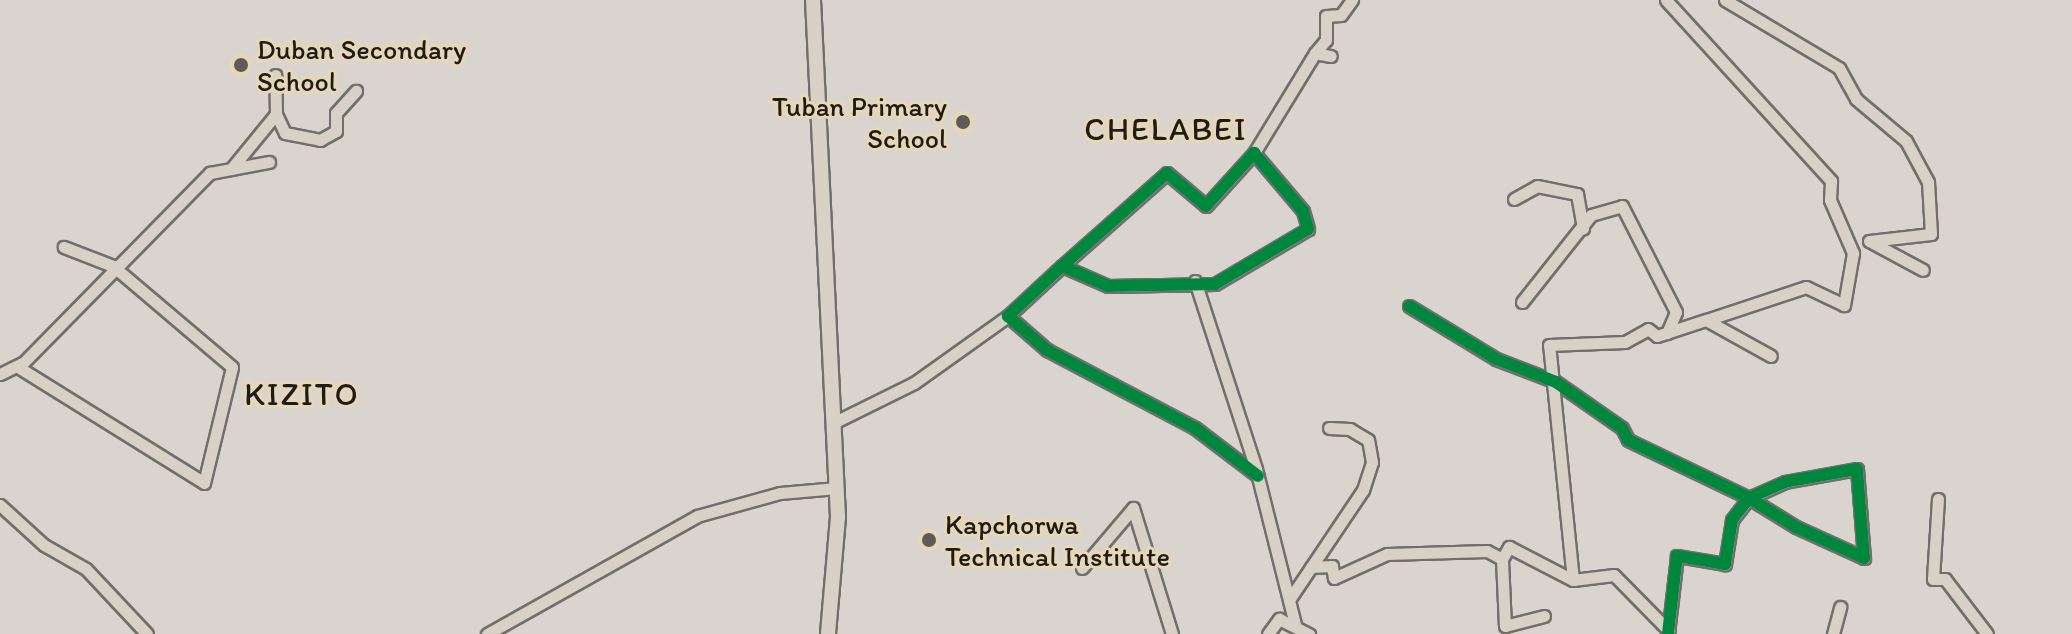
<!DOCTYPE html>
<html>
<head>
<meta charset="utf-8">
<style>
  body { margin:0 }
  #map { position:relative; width:2072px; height:634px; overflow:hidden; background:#d9d4ce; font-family:Itim,sans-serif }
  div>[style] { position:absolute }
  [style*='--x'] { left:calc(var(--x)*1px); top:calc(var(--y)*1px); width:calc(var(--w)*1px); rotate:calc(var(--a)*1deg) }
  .roads { filter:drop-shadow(2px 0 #716f6c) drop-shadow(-2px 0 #716f6c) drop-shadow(0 2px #716f6c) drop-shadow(0 -2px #716f6c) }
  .minor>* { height:11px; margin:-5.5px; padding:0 5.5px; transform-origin:5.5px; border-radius:5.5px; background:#d7d1c6 }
  .tertiary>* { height:14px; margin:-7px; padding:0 7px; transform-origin:7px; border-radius:7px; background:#d7d1c6 }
  .cycleway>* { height:12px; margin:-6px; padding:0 6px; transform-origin:6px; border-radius:6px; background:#00873e }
  .dots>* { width:22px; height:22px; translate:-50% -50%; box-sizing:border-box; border:4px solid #e8d7b4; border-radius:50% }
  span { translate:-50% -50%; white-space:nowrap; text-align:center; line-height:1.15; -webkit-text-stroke:6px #e8d7b4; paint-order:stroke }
  .poi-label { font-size:28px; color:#1c1c1c }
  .left { translate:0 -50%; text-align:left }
  .right { translate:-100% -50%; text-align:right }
  .quarter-label { font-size:32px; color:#1c1c1c; letter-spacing:2px }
</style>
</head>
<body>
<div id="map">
  <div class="roads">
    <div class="minor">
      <i style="--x:1666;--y:0;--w:245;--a:47.6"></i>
      <i style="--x:1831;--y:181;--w:19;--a:93"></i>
      <i style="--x:1830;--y:200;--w:58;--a:66.5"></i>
      <i style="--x:1853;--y:253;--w:53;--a:99.8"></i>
      <i style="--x:1844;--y:305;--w:42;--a:-154.7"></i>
      <i style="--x:1806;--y:287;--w:105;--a:161.7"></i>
      <i style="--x:1725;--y:0;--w:133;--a:30.8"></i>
      <i style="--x:1839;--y:68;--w:35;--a:61"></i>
      <i style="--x:1856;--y:99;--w:65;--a:40"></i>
      <i style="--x:1906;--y:141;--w:47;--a:61.8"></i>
      <i style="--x:1928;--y:182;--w:52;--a:86.7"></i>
      <i style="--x:1931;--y:234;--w:62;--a:173.6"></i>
      <i style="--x:1869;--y:241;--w:61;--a:28.2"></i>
      <i style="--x:1315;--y:53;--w:17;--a:-50"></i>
      <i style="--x:1326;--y:40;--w:24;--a:-90"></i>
      <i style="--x:1326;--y:16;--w:15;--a:-4"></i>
      <i style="--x:1341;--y:15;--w:19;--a:-54"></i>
      <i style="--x:276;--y:114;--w:21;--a:65"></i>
      <i style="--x:285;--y:133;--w:36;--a:11"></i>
      <i style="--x:320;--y:140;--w:18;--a:-29"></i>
      <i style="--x:336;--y:131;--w:18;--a:-90"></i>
      <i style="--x:336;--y:113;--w:30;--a:-48"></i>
      <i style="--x:1254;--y:153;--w:117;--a:-58.6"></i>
      <i style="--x:1315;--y:53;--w:16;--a:11"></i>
      <i style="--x:231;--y:169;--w:71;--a:-50.7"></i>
      <i style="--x:276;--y:114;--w:39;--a:-91"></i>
      <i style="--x:1514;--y:199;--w:26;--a:-29"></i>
      <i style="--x:1537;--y:186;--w:41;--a:11.3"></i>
      <i style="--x:1577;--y:194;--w:35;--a:80"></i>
      <i style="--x:1062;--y:266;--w:140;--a:-41.5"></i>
      <i style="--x:1167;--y:173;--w:51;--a:40.2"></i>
      <i style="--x:1206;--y:206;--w:72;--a:-47.8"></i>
      <i style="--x:1254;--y:153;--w:76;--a:49.8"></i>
      <i style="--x:1303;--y:211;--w:19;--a:74"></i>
      <i style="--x:1308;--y:229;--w:108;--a:149.4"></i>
      <i style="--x:1215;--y:284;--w:107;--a:178.9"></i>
      <i style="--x:1108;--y:286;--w:50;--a:-156.5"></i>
      <i style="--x:1062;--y:266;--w:74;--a:137.2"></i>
      <i style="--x:1008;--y:316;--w:52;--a:41.1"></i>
      <i style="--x:1047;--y:350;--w:167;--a:27.8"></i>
      <i style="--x:1195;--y:428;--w:79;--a:37.3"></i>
      <i style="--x:1195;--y:281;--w:198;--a:72"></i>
      <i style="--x:1256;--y:469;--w:160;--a:75.9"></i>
      <i style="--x:1522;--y:302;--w:111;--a:-51.6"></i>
      <i style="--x:1591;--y:215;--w:32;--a:-16"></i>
      <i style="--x:1622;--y:206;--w:119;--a:63"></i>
      <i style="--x:1676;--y:312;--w:23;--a:113"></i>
      <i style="--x:1409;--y:306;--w:102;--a:31.3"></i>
      <i style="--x:1496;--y:359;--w:64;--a:21"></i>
      <i style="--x:1556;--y:382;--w:80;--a:34.9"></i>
      <i style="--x:1622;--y:428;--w:13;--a:63"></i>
      <i style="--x:1628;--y:440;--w:134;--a:25.6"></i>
      <i style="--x:1749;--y:498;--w:55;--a:31.7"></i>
      <i style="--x:1796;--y:527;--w:75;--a:24.5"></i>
      <i style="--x:1864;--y:558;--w:89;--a:-94.5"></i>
      <i style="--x:1857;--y:469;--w:73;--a:169.8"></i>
      <i style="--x:1785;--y:482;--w:39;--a:156"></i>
      <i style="--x:1749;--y:498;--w:28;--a:128"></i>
      <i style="--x:1732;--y:520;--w:45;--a:99"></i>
      <i style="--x:1725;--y:564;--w:49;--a:-170.5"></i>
      <i style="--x:1677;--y:556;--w:79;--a:96.6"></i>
      <i style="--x:18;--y:367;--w:219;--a:31.9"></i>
      <i style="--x:204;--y:483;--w:119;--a:-76.4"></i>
      <i style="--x:232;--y:367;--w:156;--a:-139.7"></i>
      <i style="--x:113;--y:266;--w:53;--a:-158.8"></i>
      <i style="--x:0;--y:374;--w:25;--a:-26"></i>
      <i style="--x:23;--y:363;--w:267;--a:-45.5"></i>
      <i style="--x:210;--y:173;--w:60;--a:-10.6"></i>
      <i style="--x:835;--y:422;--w:88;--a:-26.3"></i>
      <i style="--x:914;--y:383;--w:115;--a:-35.5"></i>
      <i style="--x:1938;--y:499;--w:80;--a:93.6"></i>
      <i style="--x:1933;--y:579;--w:12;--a:0"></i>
      <i style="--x:1945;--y:579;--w:69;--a:52.6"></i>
      <i style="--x:0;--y:505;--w:59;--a:42.3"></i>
      <i style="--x:44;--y:545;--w:48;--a:29.7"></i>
      <i style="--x:86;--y:569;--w:89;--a:46.8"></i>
      <i style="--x:1311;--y:567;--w:21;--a:-3"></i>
      <i style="--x:1332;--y:566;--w:12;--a:81"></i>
      <i style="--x:1334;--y:578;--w:58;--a:-24.4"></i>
      <i style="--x:1387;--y:554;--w:100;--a:-1.7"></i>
      <i style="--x:1487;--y:551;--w:17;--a:28"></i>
      <i style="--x:1082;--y:568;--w:79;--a:-49.6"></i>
      <i style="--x:1133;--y:508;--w:132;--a:72.8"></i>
      <i style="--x:1573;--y:580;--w:236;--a:-95.8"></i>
      <i style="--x:1549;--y:345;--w:76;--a:-2.3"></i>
      <i style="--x:1625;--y:342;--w:26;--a:-29"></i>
      <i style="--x:1648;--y:329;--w:11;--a:38"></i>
      <i style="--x:1657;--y:336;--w:52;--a:-18.1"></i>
      <i style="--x:1706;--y:320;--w:74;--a:29"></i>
      <i style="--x:1289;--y:600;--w:133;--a:-56.1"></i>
      <i style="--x:1363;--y:490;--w:29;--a:-72"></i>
      <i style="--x:1372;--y:462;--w:22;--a:-100"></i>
      <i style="--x:1368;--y:440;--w:21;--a:-149"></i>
      <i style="--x:1350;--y:429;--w:21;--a:-177"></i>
      <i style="--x:1544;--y:616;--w:40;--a:165.6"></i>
      <i style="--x:1505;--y:626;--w:67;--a:-92.6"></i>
      <i style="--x:1502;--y:559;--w:14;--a:-60"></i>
      <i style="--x:1509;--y:547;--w:72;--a:27.3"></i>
      <i style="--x:1573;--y:580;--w:41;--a:-7"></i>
      <i style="--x:1614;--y:575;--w:78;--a:45.5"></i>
      <i style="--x:487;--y:634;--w:241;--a:-29.3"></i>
      <i style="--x:697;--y:516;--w:86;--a:-15.5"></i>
      <i style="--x:780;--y:493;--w:57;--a:-5"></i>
      <i style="--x:1268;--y:634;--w:19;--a:-54"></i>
      <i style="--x:1279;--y:619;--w:34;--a:27"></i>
      <i style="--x:1833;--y:634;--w:28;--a:-75"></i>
    </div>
    <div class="tertiary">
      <i style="--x:813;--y:0;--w:518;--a:87.23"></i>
      <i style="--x:838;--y:517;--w:117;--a:94.9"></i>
    </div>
  </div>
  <div class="cycleway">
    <i style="--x:1062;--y:266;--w:140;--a:-41.5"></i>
    <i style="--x:1167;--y:173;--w:51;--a:40.2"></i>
    <i style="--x:1206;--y:206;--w:72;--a:-47.8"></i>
    <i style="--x:1254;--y:153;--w:76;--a:49.8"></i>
    <i style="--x:1303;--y:211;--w:19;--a:74"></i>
    <i style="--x:1308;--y:229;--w:108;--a:149.4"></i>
    <i style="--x:1215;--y:284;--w:107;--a:178.9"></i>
    <i style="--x:1108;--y:286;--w:50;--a:-156.5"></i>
    <i style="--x:1062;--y:266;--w:74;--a:137.2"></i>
    <i style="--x:1008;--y:316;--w:52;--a:41.1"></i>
    <i style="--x:1047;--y:350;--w:167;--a:27.8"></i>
    <i style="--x:1195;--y:428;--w:79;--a:37.3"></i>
    <i style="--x:1409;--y:306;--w:102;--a:31.3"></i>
    <i style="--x:1496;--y:359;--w:64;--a:21"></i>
    <i style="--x:1556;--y:382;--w:80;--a:34.9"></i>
    <i style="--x:1622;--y:428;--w:13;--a:63"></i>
    <i style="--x:1628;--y:440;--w:134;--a:25.6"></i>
    <i style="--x:1749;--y:498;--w:55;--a:31.7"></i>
    <i style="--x:1796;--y:527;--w:75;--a:24.5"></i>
    <i style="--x:1864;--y:558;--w:89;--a:-94.5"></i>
    <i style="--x:1857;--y:469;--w:73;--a:169.8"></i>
    <i style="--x:1785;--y:482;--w:39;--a:156"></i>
    <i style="--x:1749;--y:498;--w:28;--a:128"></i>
    <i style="--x:1732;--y:520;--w:45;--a:99"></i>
    <i style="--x:1725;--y:564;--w:49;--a:-170.5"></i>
    <i style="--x:1677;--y:556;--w:79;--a:96.6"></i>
  </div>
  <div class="dots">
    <i style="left:241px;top:65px;background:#5e5c5a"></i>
    <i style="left:963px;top:122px;background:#5e5c5a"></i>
    <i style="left:929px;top:540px;background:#5e5c5a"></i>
  </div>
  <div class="poi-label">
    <span class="left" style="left:257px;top:65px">Duban Secondary<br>School</span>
    <span class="right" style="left:947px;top:122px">Tuban Primary<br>School</span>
    <span class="left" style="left:945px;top:540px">Kapchorwa<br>Technical Institute</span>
  </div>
  <div class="quarter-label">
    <span style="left:1166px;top:129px">CHELABEI</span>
    <span style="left:302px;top:394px">KIZITO</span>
  </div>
</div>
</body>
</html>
